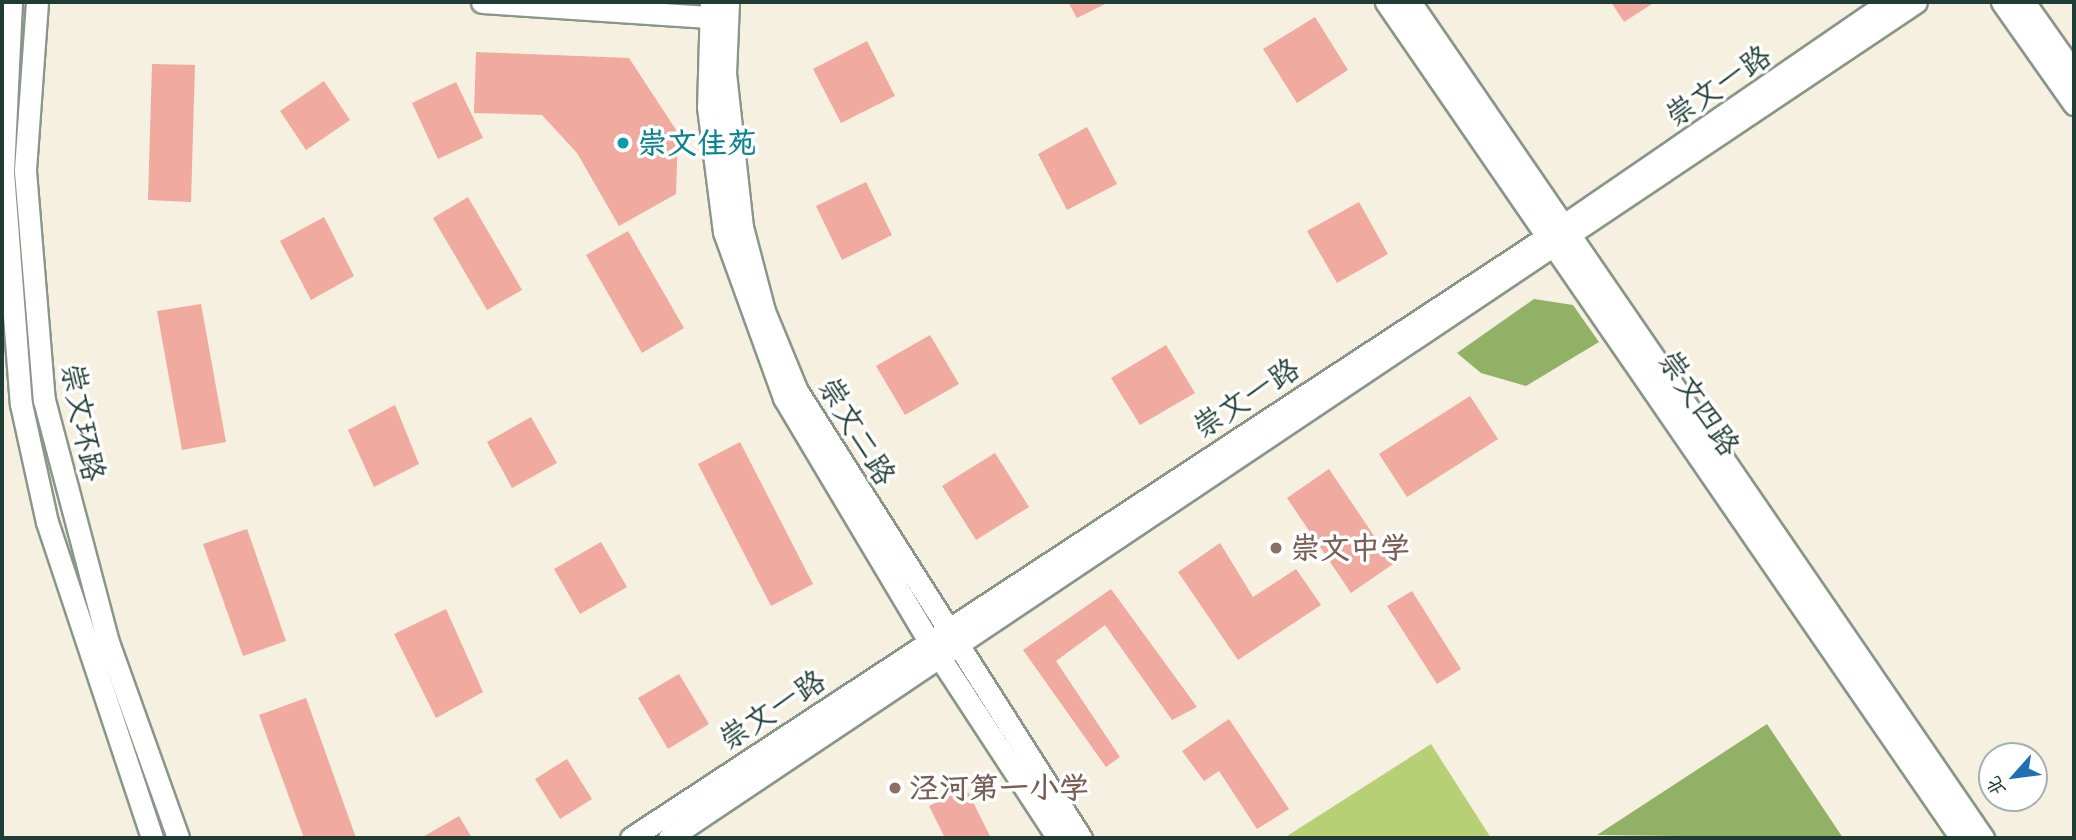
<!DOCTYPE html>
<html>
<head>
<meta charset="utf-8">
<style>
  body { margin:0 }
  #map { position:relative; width:2076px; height:840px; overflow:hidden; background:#f5f0df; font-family:Itim,"LXGW WenKai TC",sans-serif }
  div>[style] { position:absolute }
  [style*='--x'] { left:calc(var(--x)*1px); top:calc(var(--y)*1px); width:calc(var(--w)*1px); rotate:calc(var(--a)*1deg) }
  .green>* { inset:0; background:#b7d075 }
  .forest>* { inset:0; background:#91b266 }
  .building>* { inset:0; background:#f0aaa0 }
  .roads { filter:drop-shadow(2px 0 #8a968a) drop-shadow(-2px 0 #8a968a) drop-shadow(0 2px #8a968a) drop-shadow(0 -2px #8a968a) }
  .minor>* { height:21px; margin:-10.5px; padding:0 10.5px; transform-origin:10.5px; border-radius:10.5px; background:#fff }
  .dots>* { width:19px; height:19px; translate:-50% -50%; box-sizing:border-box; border:4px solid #fff; border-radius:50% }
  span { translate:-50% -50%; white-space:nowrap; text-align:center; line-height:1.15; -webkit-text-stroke:7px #fff; paint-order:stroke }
  .street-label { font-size:30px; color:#1f3d34 }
  .culture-label { font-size:30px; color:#0d838f; font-weight:700 }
  .left { translate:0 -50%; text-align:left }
  .education-label { font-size:30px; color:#785e54; font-weight:700 }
  .frame { position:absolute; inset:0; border:4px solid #1f3d34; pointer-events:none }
  .north { position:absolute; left:1978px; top:742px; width:70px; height:70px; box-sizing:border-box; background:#fff; border:2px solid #a5b1ae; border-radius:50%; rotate:242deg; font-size:19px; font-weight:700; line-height:28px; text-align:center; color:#1f3d34 }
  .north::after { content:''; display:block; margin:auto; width:24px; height:32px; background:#1f6fb2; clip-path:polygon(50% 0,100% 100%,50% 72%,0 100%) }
</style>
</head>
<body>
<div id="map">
  <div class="green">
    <i style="clip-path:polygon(1431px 744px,1491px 838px,1284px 838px)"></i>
  </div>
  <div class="forest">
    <i style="clip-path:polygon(1534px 299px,1573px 305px,1599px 342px,1526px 386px,1481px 373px,1457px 353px)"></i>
    <i style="clip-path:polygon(1767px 724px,1843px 838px,1597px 835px)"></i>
  </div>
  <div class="building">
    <i style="clip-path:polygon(1068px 2px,1109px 2px,1077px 18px)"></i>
    <i style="clip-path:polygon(1611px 2px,1655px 2px,1624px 22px)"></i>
    <i style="clip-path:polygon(1315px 17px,1348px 70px,1297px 103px,1263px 49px)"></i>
    <i style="clip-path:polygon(867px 41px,895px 96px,841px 123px,813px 69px)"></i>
    <i style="clip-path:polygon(476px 52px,629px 58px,678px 133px,676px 194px,619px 226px,577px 153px,542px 115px,474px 113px)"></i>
    <i style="clip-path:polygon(152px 64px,195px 65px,191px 202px,148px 200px)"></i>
    <i style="clip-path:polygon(324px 81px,350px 120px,306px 150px,280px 111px)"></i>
    <i style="clip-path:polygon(456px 82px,483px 138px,438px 159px,412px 103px)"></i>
    <i style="clip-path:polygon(1087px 127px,1117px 184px,1067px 210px,1038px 154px)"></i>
    <i style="clip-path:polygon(866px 182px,892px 235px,842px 260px,816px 206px)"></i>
    <i style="clip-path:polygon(468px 197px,522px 290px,487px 310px,433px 218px)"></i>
    <i style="clip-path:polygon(1359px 202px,1388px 254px,1337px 283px,1307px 231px)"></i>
    <i style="clip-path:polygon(324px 217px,354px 276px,311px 300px,280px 241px)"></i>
    <i style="clip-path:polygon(628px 231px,684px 328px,642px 353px,586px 255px)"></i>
    <i style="clip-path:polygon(201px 304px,226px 442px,182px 450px,157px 311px)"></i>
    <i style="clip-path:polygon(930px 335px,959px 384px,905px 415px,876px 366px)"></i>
    <i style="clip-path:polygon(1166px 345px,1195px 393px,1140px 425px,1111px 378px)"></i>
    <i style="clip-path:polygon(1470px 396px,1498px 439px,1407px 497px,1379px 454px)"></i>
    <i style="clip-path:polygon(395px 405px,419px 464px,374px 487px,348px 430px)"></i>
    <i style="clip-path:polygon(531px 417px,557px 463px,512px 488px,487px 442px)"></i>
    <i style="clip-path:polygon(740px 442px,813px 584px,771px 606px,698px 464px)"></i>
    <i style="clip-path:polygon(995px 453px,1029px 507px,976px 540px,942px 486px)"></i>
    <i style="clip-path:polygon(1329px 469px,1393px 564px,1351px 593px,1287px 498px)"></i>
    <i style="clip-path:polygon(247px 529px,286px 641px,243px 656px,203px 544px)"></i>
    <i style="clip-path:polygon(601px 542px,627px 587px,580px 614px,554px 569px)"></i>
    <i style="clip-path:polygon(1220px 543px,1253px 597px,1296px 569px,1321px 605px,1238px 660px,1178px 572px)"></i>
    <i style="clip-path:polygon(1111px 589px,1197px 707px,1172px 720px,1105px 625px,1056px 661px,1120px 757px,1106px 767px,1023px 650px)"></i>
    <i style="clip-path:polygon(1412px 591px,1461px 669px,1437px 684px,1387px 606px)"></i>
    <i style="clip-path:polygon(446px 609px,483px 692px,436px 718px,394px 634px)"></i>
    <i style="clip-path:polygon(679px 674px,709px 724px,668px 749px,638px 698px)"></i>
    <i style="clip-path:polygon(306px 698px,356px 838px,304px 838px,259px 715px)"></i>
    <i style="clip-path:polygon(1229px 719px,1289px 809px,1257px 829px,1219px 771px,1204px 781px,1182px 751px)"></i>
    <i style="clip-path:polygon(567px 759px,592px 799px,560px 819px,535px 779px)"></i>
    <i style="clip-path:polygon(966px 788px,991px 838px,945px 838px,929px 806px)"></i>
    <i style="clip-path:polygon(459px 816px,472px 838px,421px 838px)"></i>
  </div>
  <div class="roads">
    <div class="minor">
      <i style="--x:11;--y:2;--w:170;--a:92.7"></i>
      <i style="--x:3;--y:172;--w:233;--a:85.6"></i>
      <i style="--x:21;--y:404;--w:121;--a:77.6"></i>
      <i style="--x:47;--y:522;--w:333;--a:71.6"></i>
      <i style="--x:37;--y:2;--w:169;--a:94.1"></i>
      <i style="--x:25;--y:171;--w:230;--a:85.3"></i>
      <i style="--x:44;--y:400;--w:250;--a:75.2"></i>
      <i style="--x:108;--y:642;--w:208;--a:70.3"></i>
      <i style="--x:482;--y:2;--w:239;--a:3.8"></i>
      <i style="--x:711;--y:2;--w:105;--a:91.6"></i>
      <i style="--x:708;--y:107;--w:126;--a:82.7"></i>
      <i style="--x:724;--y:232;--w:177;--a:70.1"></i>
      <i style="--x:784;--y:398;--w:283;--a:59.2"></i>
      <i style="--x:929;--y:641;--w:235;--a:56.8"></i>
      <i style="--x:728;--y:2;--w:71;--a:92.4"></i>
      <i style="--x:725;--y:73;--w:155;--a:83.7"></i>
      <i style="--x:742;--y:227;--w:87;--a:75.3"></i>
      <i style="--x:764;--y:311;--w:87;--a:67.6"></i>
      <i style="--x:797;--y:391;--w:530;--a:57.57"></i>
      <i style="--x:1386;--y:2;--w:1015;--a:55.48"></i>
      <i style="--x:1410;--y:2;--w:1014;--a:55.57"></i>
      <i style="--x:2002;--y:2;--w:125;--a:54.8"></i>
      <i style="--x:2024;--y:2;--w:87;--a:54.8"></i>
      <i style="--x:631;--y:838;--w:1097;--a:-33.28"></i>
      <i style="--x:1548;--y:236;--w:414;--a:-34.5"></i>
      <i style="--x:669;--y:838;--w:1501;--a:-33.84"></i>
    </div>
  </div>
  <div class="dots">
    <i style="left:623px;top:143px;background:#0f9aa8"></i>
    <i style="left:1276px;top:548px;background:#8d6e63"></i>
    <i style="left:895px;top:788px;background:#8d6e63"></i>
  </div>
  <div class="street-label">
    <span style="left:1718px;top:86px;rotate:-34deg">崇文一路</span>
    <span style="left:1246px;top:398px;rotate:-33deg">崇文一路</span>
    <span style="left:1699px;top:403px;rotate:56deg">崇文四路</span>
    <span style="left:83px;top:422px;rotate:79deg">崇文环路</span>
    <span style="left:857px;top:431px;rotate:59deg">崇文二路</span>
    <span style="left:772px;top:710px;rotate:-33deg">崇文一路</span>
  </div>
  <div class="culture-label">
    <span class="left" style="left:637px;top:143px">崇文佳苑</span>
  </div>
  <div class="education-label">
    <span class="left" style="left:1290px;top:548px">崇文中学</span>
    <span class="left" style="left:909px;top:788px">泾河第一小学</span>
  </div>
  <div class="frame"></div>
  <div class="north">北</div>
</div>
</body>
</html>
